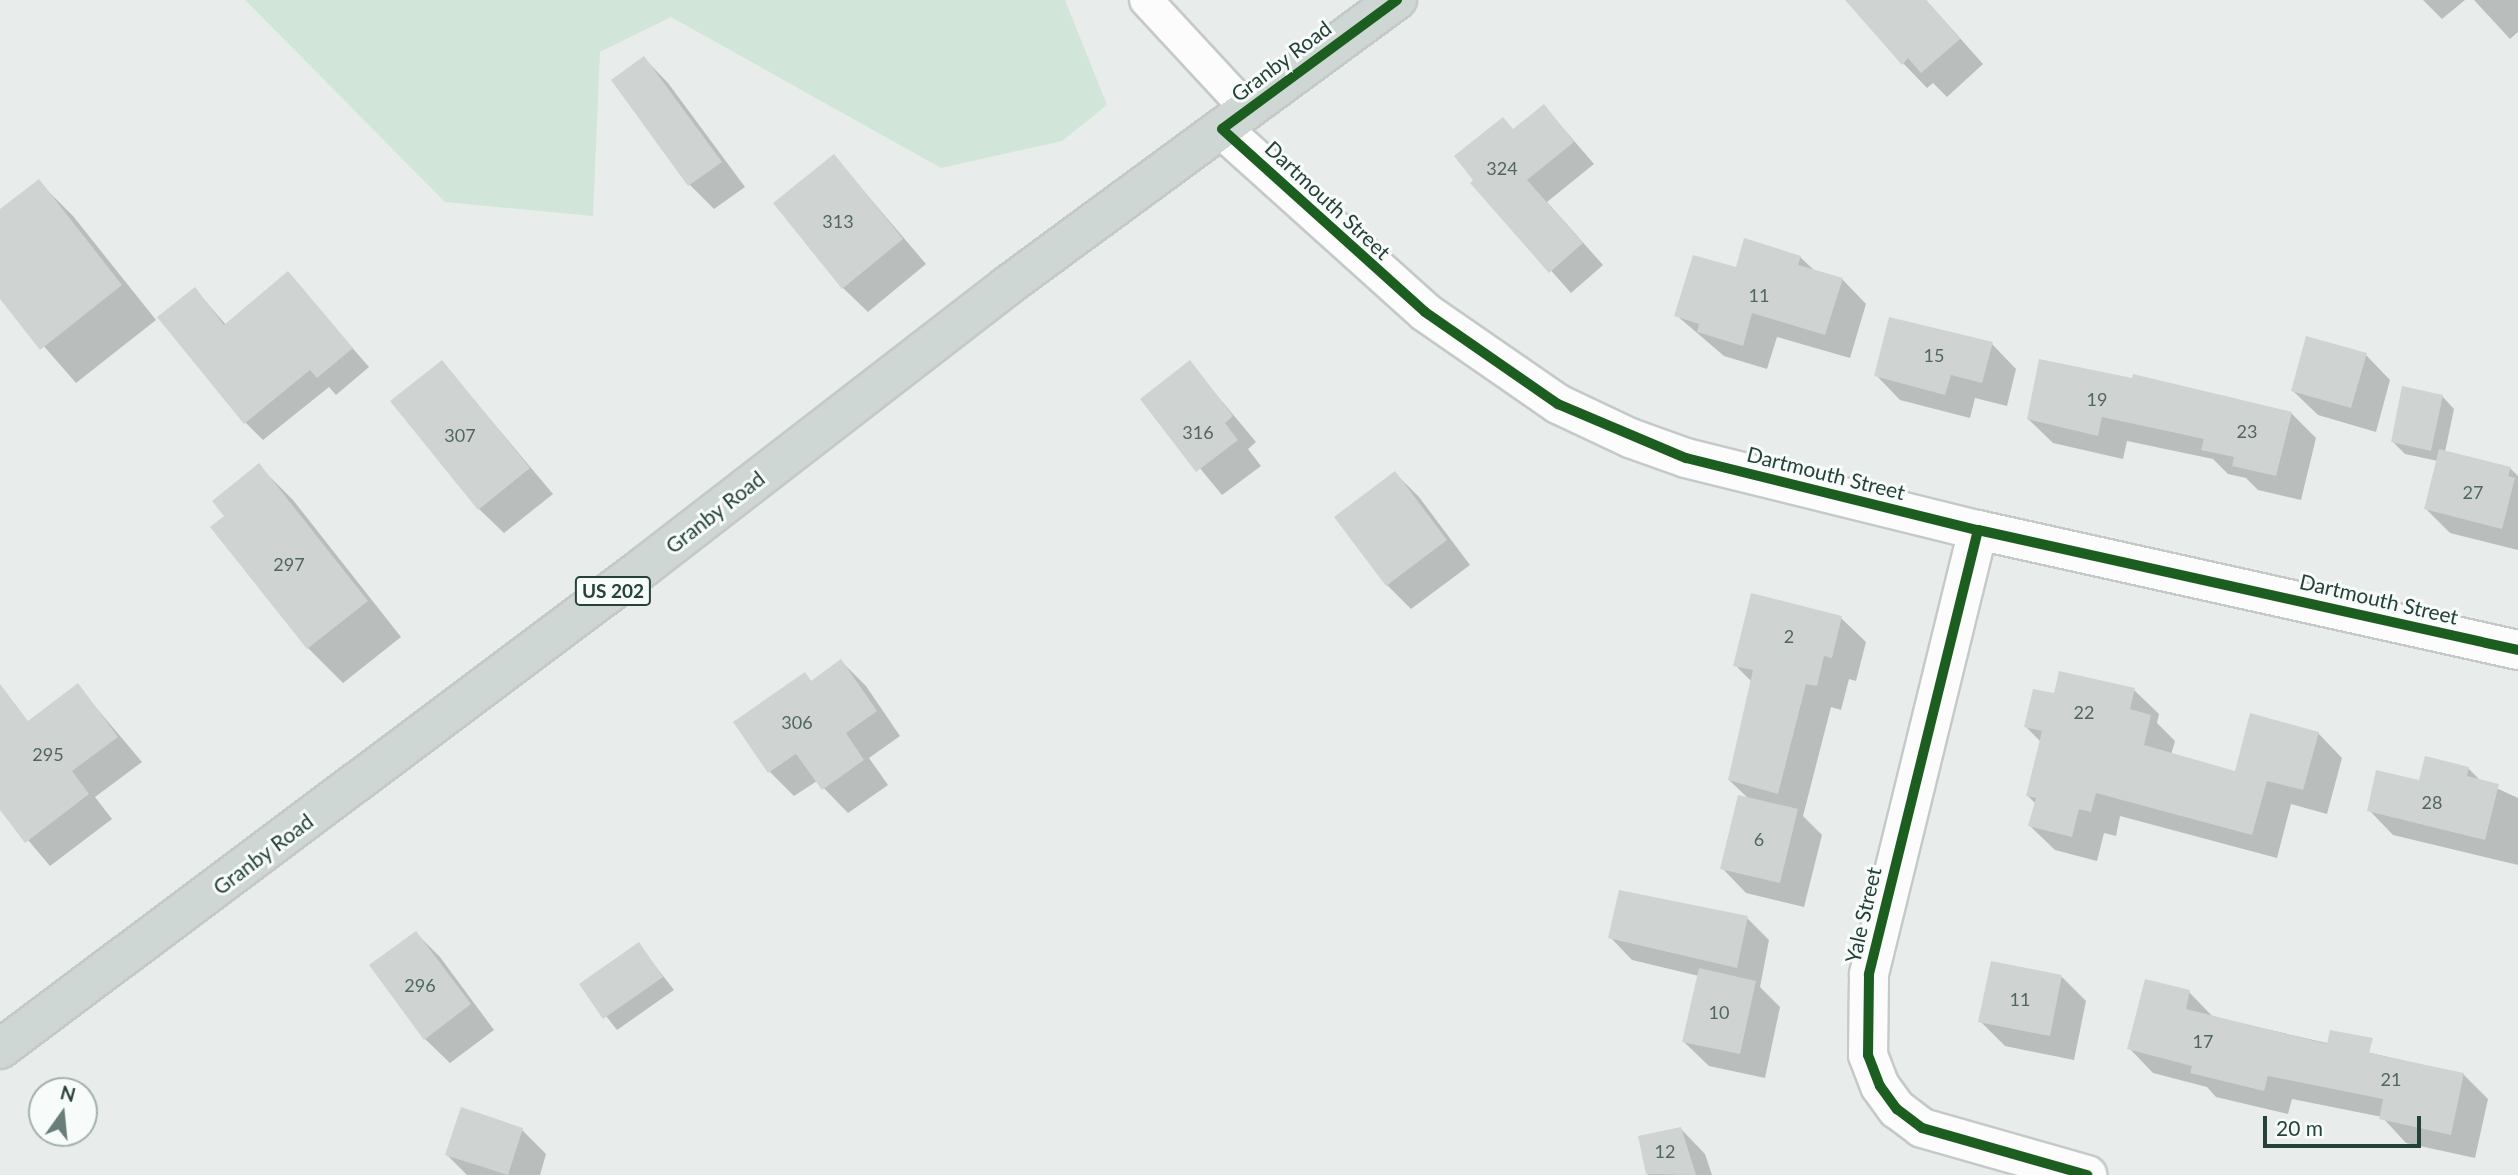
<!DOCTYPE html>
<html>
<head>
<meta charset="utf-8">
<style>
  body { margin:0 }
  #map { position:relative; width:2518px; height:1175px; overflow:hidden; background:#e8edeb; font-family:Lato,sans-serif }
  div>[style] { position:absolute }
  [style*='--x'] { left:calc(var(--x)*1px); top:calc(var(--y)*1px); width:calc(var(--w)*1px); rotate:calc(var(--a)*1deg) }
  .green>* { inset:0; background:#d1e6d8 }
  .shadow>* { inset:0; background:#0003 }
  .building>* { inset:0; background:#cfd4d2 }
  .roads { filter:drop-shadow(2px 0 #c5cac8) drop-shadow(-2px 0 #c5cac8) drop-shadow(0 2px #c5cac8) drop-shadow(0 -2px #c5cac8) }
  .service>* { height:32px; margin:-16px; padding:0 16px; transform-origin:16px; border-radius:16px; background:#fcfcfc }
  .minor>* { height:38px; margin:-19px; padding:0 19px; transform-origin:19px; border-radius:19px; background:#fcfcfc }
  .primary>* { height:38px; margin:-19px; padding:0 19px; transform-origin:19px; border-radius:19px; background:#cfd7d5 }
  .cycleway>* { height:10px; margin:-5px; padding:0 5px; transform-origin:5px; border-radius:5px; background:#1b5e20 }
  span { translate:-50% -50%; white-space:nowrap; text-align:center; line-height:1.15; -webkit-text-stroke:6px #f7fbf9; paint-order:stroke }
  .number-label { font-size:18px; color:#506761 }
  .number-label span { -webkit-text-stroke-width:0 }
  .shield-label span { padding:2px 5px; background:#f7fbf9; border:2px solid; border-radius:5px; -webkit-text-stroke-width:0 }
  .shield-label { font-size:19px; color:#24423a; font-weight:700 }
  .street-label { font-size:21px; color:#24423a }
  .north { position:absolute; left:28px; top:1077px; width:70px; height:70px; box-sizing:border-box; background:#f7fbf9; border:2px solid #a3b1ad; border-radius:50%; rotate:15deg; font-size:19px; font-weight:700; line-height:28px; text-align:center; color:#24423a }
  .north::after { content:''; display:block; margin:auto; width:24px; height:32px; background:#697e78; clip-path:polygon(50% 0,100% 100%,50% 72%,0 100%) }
  .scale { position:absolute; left:2263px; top:1116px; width:158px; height:32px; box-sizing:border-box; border:4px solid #24423a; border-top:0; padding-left:9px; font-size:21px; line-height:24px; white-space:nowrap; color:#24423a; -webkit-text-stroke:5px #f7fbf9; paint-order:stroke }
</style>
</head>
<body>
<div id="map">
  <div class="green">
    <i style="clip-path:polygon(245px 0,1065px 0,1107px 105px,1062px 141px,941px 168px,671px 17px,600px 52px,593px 216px,445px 202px)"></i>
  </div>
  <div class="shadow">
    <i style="clip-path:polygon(1878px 0,1926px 0,1983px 64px,1947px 97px,1933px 83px,1927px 88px,1903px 63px)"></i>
    <i style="clip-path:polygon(2423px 0,2465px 0,2442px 19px)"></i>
    <i style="clip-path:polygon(2474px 0,2518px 0,2518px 32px,2510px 39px)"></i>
    <i style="clip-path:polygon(644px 58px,668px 83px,745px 187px,714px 209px,690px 185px)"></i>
    <i style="clip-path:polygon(1544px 106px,1594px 164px,1547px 202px,1603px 265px,1571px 293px,1473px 183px,1514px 130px)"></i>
    <i style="clip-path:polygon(834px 156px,926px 264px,868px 312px,843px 288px)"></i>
    <i style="clip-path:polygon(38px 181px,73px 216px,156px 320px,76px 383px,0 296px,0 212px)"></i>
    <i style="clip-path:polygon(1800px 257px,1815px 271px,1842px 279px,1866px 304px,1850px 358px,1777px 337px,1767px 369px,1724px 356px,1676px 315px,1737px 269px)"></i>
    <i style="clip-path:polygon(288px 274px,369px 367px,336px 395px,329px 387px,263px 440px,245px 422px,195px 289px,227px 326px)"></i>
    <i style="clip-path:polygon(1992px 344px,2016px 369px,2007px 406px,1975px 398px,1970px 418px,1900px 400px,1876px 375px)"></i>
    <i style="clip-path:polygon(2366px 355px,2390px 380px,2376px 432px,2318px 415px,2293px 391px)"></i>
    <i style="clip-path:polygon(2041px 361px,2291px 413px,2316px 438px,2301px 500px,2258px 490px,2246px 478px,2228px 474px,2213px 459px,2127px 441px,2123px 459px,2053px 443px,2028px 419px)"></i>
    <i style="clip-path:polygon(442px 362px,553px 494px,504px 533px,479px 509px)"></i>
    <i style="clip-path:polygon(1190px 363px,1256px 442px,1248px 449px,1261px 466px,1222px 495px,1143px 399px)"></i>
    <i style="clip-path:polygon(2442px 396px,2454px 409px,2445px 452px,2510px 468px,2518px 476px,2518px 550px,2450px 533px,2426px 509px,2438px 461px,2405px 454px,2393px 442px)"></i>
    <i style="clip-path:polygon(259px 466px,293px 500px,401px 637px,343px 683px,308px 648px,213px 527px,227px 517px)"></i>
    <i style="clip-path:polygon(1395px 473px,1419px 497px,1470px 565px,1411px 609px,1387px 585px)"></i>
    <i style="clip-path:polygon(1841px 618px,1866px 642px,1856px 681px,1849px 679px,1841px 710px,1831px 707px,1803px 816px,1822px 835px,1804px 907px,1746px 893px,1722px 868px,1750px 800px,1729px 780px,1752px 682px,1735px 665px)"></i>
    <i style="clip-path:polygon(841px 661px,866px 686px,900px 736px,869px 758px,888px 785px,848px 813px,817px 781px,794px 796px,770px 772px,805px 674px,812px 682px)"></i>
    <i style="clip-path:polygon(77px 685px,142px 762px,95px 797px,112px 819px,50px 866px,0 807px,0 729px,29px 722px)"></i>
    <i style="clip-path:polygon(2134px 690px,2159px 714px,2157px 723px,2175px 741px,2171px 755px,2236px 773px,2318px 733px,2342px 758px,2327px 814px,2291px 804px,2277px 858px,2120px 816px,2116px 836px,2104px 833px,2097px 861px,2055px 850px,2030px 826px,2036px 804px,2027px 795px,2041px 742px,2026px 727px,2055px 695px)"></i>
    <i style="clip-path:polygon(2468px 768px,2481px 781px,2518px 798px,2518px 865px,2393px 835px,2369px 810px,2420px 782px)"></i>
    <i style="clip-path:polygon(1747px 918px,1769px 940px,1760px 987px,1780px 1007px,1765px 1078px,1709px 1066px,1684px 1042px,1699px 976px,1632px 960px,1610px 937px)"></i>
    <i style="clip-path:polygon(416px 933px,440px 957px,494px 1030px,450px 1063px,425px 1039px)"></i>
    <i style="clip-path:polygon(639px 945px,674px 990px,617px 1030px,582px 985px)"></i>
    <i style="clip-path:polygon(2062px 977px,2086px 1001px,2074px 1060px,2005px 1046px,1980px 1021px)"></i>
    <i style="clip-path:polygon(2189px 992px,2213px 1017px,2463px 1074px,2488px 1099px,2475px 1158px,2406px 1143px,2382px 1117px,2292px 1099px,2288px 1114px,2216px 1097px,2207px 1087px,2153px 1073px,2129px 1048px)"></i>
    <i style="clip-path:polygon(1681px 1129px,1705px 1154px,1712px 1175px,1648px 1175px,1640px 1137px)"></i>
    <i style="clip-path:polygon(522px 1130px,546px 1154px,540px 1175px,467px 1175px,447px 1155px)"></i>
  </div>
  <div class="building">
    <i style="clip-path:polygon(1845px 0,1926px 0,1960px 39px,1921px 73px,1908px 58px,1902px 65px)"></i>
    <i style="clip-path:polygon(644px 56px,722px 162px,688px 186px,611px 80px)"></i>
    <i style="clip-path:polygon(1544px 104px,1574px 142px,1527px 180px,1583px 243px,1549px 273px,1470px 183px,1473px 180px,1454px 156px,1503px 117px,1513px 129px)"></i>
    <i style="clip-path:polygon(834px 154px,903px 239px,842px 289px,773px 203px)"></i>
    <i style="clip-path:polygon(39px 179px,122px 285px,40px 350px,0 299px,0 209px)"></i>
    <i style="clip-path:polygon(1744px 238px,1801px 256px,1798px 265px,1843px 278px,1825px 335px,1752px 313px,1743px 346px,1697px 332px,1699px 324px,1674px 316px,1693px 255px,1736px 267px)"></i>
    <i style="clip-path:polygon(288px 271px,353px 348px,317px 378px,310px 370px,244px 424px,157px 317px,195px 287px,224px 325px)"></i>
    <i style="clip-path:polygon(1889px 317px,1993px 342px,1982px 383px,1951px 375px,1945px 395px,1874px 376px)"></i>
    <i style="clip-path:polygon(2306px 336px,2367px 353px,2351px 408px,2291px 391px)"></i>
    <i style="clip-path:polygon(2039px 359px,2132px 378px,2133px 374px,2292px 412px,2276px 476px,2232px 466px,2234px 457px,2201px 450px,2204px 439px,2102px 417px,2098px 436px,2027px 419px)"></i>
    <i style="clip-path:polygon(442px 360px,530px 468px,478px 510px,390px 401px)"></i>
    <i style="clip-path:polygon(1190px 360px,1233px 416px,1225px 423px,1238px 440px,1196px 472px,1140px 399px)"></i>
    <i style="clip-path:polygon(2402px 386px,2443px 395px,2431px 451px,2391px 442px)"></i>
    <i style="clip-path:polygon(2439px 449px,2511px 467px,2508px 476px,2515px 478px,2502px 529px,2424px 509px)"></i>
    <i style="clip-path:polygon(259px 463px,368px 601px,307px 649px,210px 527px,224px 516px,212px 501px)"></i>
    <i style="clip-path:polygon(1395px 471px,1447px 540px,1386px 586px,1334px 517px)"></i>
    <i style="clip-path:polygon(1751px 593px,1842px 616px,1832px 658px,1824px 656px,1817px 686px,1806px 684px,1778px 794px,1728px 780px,1753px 670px,1733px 666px)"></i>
    <i style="clip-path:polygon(841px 659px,877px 711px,846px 733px,864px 760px,822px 790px,796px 754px,768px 773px,733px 722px,805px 672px,811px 681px)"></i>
    <i style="clip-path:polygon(2059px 671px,2135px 688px,2130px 709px,2151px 715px,2144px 745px,2235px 771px,2250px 713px,2319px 732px,2303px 790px,2267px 781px,2252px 835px,2096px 793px,2091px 812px,2079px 809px,2072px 837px,2028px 826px,2036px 798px,2026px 796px,2042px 731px,2024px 727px,2033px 689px,2054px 693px)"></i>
    <i style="clip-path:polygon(78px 683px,118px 737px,72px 771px,89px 794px,25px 843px,0 810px,0 684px,28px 721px)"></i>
    <i style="clip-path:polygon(2425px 756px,2469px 767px,2467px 776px,2499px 784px,2485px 840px,2367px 811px,2376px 770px,2419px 780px)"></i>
    <i style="clip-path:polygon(1738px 795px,1798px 809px,1780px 883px,1720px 869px)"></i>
    <i style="clip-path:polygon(1619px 890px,1748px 916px,1737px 968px,1608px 938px)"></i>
    <i style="clip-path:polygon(416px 931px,471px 1004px,424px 1040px,369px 965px)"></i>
    <i style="clip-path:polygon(639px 942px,663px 977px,603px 1019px,579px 984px)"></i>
    <i style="clip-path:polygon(1991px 961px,2062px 975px,2050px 1036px,1978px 1022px)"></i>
    <i style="clip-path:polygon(1699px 968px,1756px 981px,1740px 1054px,1682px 1042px)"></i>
    <i style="clip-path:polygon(2145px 979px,2190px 990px,2186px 1009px,2327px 1044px,2330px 1030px,2373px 1038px,2369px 1053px,2464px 1073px,2451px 1135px,2379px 1119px,2383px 1099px,2268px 1076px,2264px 1091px,2190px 1073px,2192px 1066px,2127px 1049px)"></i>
    <i style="clip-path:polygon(461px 1107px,523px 1128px,508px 1175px,445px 1155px)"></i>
    <i style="clip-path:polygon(1681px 1127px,1696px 1175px,1646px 1174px,1638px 1136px)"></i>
  </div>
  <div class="roads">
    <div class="service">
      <i style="--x:1146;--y:0;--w:150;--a:47.2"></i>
    </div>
    <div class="minor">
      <i style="--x:1222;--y:129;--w:273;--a:42"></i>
      <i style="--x:1425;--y:312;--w:162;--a:34.7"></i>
      <i style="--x:1558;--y:404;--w:80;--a:25.3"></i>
      <i style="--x:1630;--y:438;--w:59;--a:19.7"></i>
      <i style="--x:1686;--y:458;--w:301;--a:13.9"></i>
      <i style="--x:1978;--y:530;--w:553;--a:12.53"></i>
      <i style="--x:1978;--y:530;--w:458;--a:103.8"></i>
      <i style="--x:1869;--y:975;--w:80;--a:90.7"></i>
      <i style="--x:1868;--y:1055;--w:33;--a:69"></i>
      <i style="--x:1880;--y:1086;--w:29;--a:54"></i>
      <i style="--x:1897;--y:1109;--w:31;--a:37"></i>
      <i style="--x:1922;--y:1128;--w:172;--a:15.9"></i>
    </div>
    <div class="primary">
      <i style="--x:0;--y:1049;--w:806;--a:-36.83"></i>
      <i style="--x:645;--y:566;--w:458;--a:-37.7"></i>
      <i style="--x:1007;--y:286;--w:484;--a:-36.3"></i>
    </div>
  </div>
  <div class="cycleway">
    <i style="--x:1397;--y:0;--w:217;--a:143.6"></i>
    <i style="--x:1222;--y:129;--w:273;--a:42"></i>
    <i style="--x:1425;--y:312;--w:162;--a:34.7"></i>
    <i style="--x:1558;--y:404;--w:139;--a:22.9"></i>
    <i style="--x:1686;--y:458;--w:301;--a:13.9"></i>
    <i style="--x:1978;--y:530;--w:553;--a:12.53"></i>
    <i style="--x:1978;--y:530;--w:458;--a:103.8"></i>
    <i style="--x:1869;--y:975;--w:80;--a:90.7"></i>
    <i style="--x:1868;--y:1055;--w:33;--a:69"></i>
    <i style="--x:1880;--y:1086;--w:29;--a:54"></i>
    <i style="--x:1897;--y:1109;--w:31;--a:37"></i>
    <i style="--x:1922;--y:1128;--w:172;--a:15.9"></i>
  </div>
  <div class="number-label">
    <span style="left:1502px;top:168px">324</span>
    <span style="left:838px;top:221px">313</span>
    <span style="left:1759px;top:295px">11</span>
    <span style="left:1934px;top:355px">15</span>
    <span style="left:2097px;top:399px">19</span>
    <span style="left:2247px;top:431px">23</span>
    <span style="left:1198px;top:432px">316</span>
    <span style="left:460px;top:435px">307</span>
    <span style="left:2473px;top:492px">27</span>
    <span style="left:289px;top:564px">297</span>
    <span style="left:1789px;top:636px">2</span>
    <span style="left:2084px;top:712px">22</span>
    <span style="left:797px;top:722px">306</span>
    <span style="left:48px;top:754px">295</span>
    <span style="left:2432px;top:802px">28</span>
    <span style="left:1759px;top:839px">6</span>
    <span style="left:420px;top:985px">296</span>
    <span style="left:2020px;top:999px">11</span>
    <span style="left:1719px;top:1012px">10</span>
    <span style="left:2203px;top:1041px">17</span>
    <span style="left:2391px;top:1079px">21</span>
    <span style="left:1665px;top:1151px">12</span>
  </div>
  <div class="shield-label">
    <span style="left:613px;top:591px">US 202</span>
  </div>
  <div class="street-label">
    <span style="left:1281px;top:61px;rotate:-37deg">Granby Road</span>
    <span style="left:1328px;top:200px;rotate:43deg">Dartmouth Street</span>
    <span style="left:1826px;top:473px;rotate:14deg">Dartmouth Street</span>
    <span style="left:715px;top:512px;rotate:-38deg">Granby Road</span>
    <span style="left:2379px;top:599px;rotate:13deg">Dartmouth Street</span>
    <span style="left:263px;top:854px;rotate:-37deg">Granby Road</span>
    <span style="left:1863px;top:915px;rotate:-77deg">Yale Street</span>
  </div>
  <div class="north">N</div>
  <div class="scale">20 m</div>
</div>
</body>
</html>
